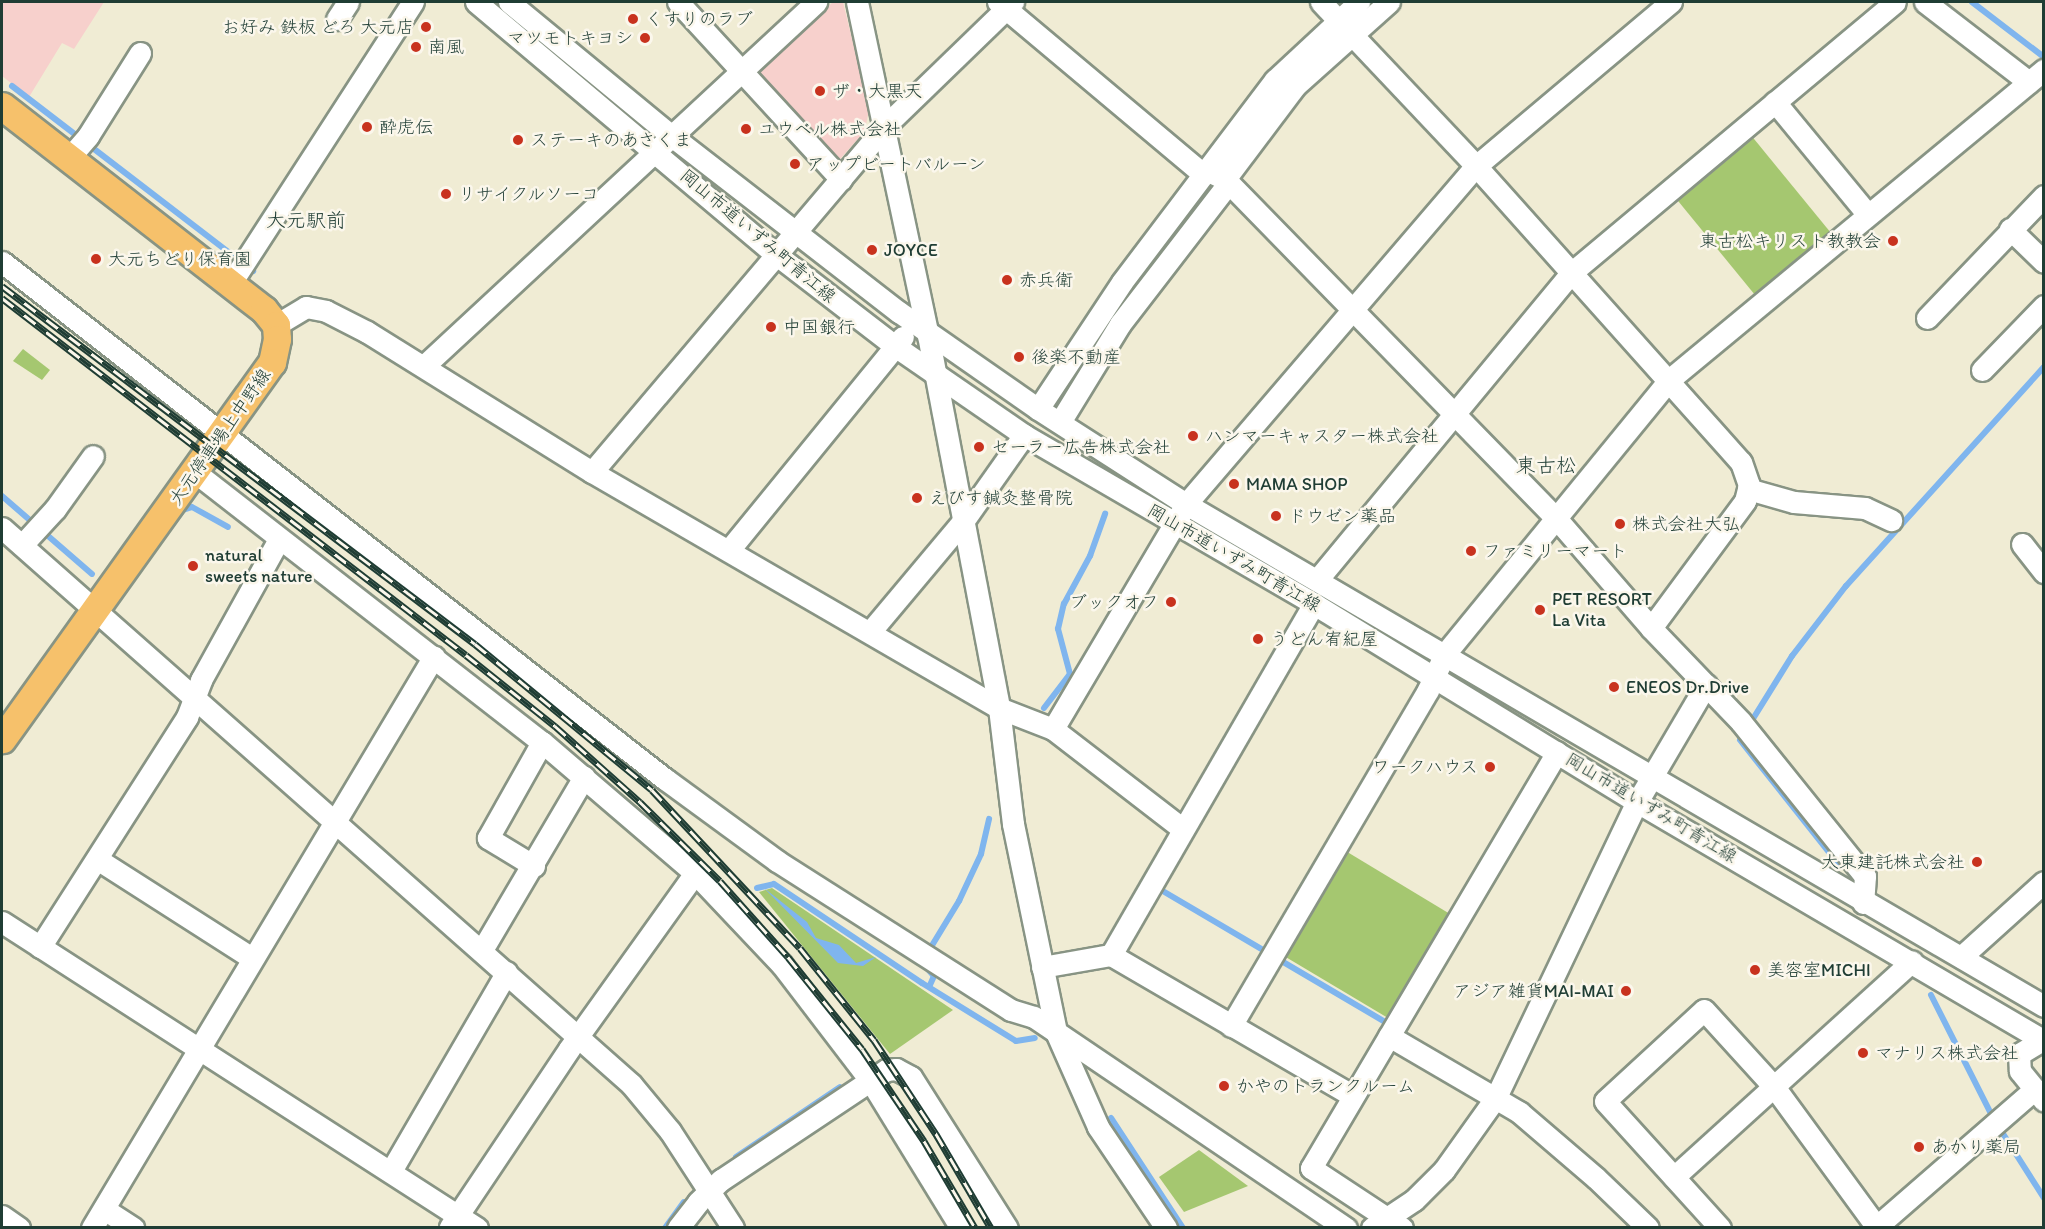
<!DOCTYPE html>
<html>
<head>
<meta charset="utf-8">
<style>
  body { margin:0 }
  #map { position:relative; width:2045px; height:1229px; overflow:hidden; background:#f0ecd4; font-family:Itim,"Klee One",sans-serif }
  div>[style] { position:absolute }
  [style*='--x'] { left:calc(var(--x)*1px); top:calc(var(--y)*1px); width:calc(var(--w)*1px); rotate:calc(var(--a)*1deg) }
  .built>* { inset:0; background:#f7d0cc }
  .green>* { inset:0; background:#a5c770 }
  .water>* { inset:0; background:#7fb5ee }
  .stream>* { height:6px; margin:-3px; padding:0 3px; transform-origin:3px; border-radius:3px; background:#7fb5ee }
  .roads { filter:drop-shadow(2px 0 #889484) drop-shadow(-2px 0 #889484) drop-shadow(0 2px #889484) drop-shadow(0 -2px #889484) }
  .minor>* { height:21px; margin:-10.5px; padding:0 10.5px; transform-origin:10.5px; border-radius:10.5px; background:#fff }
  .major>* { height:27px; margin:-13.5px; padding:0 13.5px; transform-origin:13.5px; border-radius:13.5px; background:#f6c16b }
  .rail>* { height:7px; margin-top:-3.5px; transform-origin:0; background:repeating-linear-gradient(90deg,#fbf7ec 0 14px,#1f3d34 0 28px); box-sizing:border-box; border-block:2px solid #1f3d34 }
  .dots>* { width:16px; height:16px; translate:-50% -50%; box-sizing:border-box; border:3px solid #fbf7ec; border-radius:50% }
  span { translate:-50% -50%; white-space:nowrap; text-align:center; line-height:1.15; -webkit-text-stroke:5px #fbf7ec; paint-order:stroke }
  .poi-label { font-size:18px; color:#1f3d34 }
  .left { translate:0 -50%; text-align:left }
  .right { translate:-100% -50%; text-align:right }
  .street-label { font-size:18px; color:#1f3d34 }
  .neighbourhood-label { font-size:20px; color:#1f3d34 }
  .frame { position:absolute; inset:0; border:3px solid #1f3d34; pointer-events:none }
</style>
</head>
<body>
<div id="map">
  <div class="built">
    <i style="clip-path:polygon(2px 2px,104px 2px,74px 49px,62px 43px,29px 97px,2px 76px)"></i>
    <i style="clip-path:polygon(833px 2px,843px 2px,869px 109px,865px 131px,840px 159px,758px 73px,759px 69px)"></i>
  </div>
  <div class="green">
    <i style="clip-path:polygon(1750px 134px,1831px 233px,1755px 295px,1674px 196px)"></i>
    <i style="clip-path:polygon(23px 349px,50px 370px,42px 380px,13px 361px)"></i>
    <i style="clip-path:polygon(1344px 850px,1450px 914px,1388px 1018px,1284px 956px)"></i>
    <i style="clip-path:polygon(772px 888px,953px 1010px,890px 1054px,759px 892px)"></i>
    <i style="clip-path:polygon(1199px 1150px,1248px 1186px,1184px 1212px,1159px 1177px)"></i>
  </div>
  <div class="water">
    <i style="clip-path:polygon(764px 888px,807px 922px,816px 938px,839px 945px,856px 963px,876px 957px,863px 966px,838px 963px)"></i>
  </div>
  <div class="stream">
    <i style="--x:1972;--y:2;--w:91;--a:37.4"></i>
    <i style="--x:12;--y:86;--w:304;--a:37.5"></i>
    <i style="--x:1121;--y:306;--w:158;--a:-52.5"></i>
    <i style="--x:1062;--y:397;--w:75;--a:-57.6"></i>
    <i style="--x:2;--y:496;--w:119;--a:40.9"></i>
    <i style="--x:119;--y:595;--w:106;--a:-53"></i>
    <i style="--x:183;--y:510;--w:9;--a:-18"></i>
    <i style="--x:192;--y:507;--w:41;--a:29.1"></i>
    <i style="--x:1044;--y:708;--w:43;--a:-52.6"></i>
    <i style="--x:1070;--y:674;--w:47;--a:-104.9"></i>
    <i style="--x:1058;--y:629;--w:26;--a:-77"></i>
    <i style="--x:1064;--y:604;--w:55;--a:-61.6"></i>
    <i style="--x:1090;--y:556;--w:45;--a:-70.3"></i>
    <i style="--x:1751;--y:722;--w:78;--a:-58.2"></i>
    <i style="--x:1792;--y:656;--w:88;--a:-52.4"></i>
    <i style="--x:1846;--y:586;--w:295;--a:-47.9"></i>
    <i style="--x:1740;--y:740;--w:161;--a:51.6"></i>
    <i style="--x:1156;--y:887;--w:272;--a:30.5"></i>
    <i style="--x:757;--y:888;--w:17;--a:-13"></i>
    <i style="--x:774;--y:884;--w:178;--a:33.8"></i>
    <i style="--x:922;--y:983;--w:110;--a:31.7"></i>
    <i style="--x:1016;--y:1041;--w:19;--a:-9"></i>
    <i style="--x:928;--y:952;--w:60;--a:-58.7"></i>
    <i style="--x:959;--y:901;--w:52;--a:-64.9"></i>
    <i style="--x:981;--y:854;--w:36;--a:-77"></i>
    <i style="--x:925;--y:966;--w:13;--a:48"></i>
    <i style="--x:934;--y:976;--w:10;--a:114"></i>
    <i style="--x:1931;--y:995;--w:138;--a:63.2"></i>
    <i style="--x:1993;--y:1118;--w:95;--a:57.5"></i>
    <i style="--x:1111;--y:1118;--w:131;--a:56.8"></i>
    <i style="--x:736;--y:1157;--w:125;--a:-33.9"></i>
    <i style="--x:665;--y:1228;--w:32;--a:-54"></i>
  </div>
  <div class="roads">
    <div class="minor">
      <i style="--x:476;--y:2;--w:395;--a:40.1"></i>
      <i style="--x:778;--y:256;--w:148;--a:37.6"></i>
      <i style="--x:895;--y:346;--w:157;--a:34.6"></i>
      <i style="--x:1024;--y:435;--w:336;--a:30.2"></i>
      <i style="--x:1314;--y:604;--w:379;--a:31.5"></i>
      <i style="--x:1637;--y:802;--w:472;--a:30.4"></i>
      <i style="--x:509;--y:2;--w:212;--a:39.5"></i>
      <i style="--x:673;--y:137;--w:286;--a:37.8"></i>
      <i style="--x:899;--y:312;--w:169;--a:34.9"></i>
      <i style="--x:1038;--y:409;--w:176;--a:32.7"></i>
      <i style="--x:1186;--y:504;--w:994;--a:30.33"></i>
      <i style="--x:678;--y:2;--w:241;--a:47.4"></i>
      <i style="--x:857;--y:2;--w:340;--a:78"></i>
      <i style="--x:928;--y:335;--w:380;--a:79.2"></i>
      <i style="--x:999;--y:708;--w:117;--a:83.1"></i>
      <i style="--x:1013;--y:824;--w:212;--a:78.3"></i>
      <i style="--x:1056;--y:1032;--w:104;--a:66.1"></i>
      <i style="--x:1098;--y:1127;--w:122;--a:56"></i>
      <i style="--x:998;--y:2;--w:268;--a:40"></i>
      <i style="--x:1321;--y:2;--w:226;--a:46.6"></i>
      <i style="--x:1476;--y:166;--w:397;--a:48.2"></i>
      <i style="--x:1741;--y:462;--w:24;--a:71"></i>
      <i style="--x:1749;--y:485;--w:16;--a:104"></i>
      <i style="--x:1745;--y:501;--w:158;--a:126.5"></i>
      <i style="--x:1925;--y:2;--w:131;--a:37.6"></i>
      <i style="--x:337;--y:19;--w:20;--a:-57"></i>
      <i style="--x:1775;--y:102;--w:146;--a:50.5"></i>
      <i style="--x:69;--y:158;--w:29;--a:-49"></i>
      <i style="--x:88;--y:136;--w:98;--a:-57.9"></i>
      <i style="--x:1206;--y:170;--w:21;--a:25"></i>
      <i style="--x:1225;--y:179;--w:472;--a:45.7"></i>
      <i style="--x:1555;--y:517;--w:147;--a:49.1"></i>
      <i style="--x:1651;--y:628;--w:130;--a:46.2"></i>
      <i style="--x:1741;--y:722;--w:198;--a:51.2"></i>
      <i style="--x:1865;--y:876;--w:27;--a:94"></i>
      <i style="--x:1225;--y:179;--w:116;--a:-53"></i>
      <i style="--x:1295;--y:86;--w:126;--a:-41.8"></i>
      <i style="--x:2010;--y:229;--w:47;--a:44.1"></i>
      <i style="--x:2;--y:262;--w:841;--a:37.95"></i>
      <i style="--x:665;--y:779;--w:139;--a:36.2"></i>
      <i style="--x:777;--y:861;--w:277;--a:32.5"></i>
      <i style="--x:1011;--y:1010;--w:24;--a:17"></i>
      <i style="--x:1034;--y:1017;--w:377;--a:34.1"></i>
      <i style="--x:231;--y:283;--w:335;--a:-57.1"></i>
      <i style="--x:1927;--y:318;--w:169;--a:-46.2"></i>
      <i style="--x:276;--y:325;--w:35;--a:-31"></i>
      <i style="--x:306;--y:307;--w:20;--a:11"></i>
      <i style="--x:326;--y:311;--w:46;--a:27.1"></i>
      <i style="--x:367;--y:332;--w:265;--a:31.9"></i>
      <i style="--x:592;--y:472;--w:470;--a:30.1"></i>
      <i style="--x:999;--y:708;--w:58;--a:21.3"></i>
      <i style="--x:1053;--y:729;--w:164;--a:37.6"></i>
      <i style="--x:425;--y:365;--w:534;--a:-42.87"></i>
      <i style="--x:1982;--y:370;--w:89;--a:-45.9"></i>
      <i style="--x:1038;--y:409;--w:152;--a:-56.5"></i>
      <i style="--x:1122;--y:282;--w:253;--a:-52.9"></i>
      <i style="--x:1275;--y:80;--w:115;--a:-42.9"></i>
      <i style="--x:1060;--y:422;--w:115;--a:-58.5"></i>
      <i style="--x:1120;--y:324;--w:177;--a:-52.4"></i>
      <i style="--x:592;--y:472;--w:455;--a:-49.7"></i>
      <i style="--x:886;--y:125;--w:177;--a:-44.1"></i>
      <i style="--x:196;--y:473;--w:438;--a:37.9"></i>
      <i style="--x:542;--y:742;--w:201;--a:40.6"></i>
      <i style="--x:695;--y:873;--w:127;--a:46.6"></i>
      <i style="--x:782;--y:965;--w:145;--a:52.6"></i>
      <i style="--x:870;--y:1080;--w:174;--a:58.4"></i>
      <i style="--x:1748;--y:489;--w:48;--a:15.8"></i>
      <i style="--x:1794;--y:502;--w:71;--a:4.8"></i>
      <i style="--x:1865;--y:508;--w:29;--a:25"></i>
      <i style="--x:2;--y:528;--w:840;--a:41.47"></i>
      <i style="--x:631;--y:1084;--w:61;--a:50.3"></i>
      <i style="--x:670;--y:1131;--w:116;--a:57"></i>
      <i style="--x:2022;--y:544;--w:36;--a:52"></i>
      <i style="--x:22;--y:545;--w:49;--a:-47.5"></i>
      <i style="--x:55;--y:509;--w:65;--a:-54.4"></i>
      <i style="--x:729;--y:550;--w:275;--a:-50.8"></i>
      <i style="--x:1317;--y:580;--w:398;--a:-50.4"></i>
      <i style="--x:1571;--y:273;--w:422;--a:-39.9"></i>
      <i style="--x:870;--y:632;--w:146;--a:-50"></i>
      <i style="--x:964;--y:520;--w:104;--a:-54.8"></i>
      <i style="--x:1053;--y:729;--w:261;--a:-59.4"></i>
      <i style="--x:1186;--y:504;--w:445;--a:-49.4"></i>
      <i style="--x:1476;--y:166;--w:255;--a:-40.1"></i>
      <i style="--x:97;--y:859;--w:184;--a:32.6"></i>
      <i style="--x:534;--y:866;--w:54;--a:-148.7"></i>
      <i style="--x:488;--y:838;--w:110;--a:-60.6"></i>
      <i style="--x:2;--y:922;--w:565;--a:32.79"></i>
      <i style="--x:40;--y:947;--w:273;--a:-57.4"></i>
      <i style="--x:187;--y:717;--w:40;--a:-69"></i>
      <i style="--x:201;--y:680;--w:161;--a:-61"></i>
      <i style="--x:482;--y:950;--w:201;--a:-59.5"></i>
      <i style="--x:1111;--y:955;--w:405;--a:-60"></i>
      <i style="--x:1961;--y:957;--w:112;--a:-42.1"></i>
      <i style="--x:1042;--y:967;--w:70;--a:-9.9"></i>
      <i style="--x:1111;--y:955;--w:279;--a:30.2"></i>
      <i style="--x:1231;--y:1026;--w:389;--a:-59.6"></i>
      <i style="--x:1428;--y:690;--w:38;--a:-65"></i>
      <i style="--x:1444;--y:655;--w:355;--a:-50.7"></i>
      <i style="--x:1669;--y:380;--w:487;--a:-39.6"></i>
      <i style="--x:1389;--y:1036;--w:151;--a:30.3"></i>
      <i style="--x:1519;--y:1112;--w:101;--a:40.6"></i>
      <i style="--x:1596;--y:1178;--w:72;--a:43.9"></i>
      <i style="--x:2044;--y:1039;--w:29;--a:149"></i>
      <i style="--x:2019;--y:1054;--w:17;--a:87"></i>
      <i style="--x:2020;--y:1071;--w:38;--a:51"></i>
      <i style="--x:391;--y:1171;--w:230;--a:-59.8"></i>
      <i style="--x:1674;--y:1177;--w:321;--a:-42.2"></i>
      <i style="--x:104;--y:1209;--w:35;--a:33"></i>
      <i style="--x:2;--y:1216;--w:21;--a:35"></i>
      <i style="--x:450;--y:1227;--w:214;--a:-56.2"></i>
      <i style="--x:569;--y:1049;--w:216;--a:-54.4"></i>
      <i style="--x:92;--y:1228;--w:666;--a:-59.12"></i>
      <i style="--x:678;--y:1228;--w:33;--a:-52"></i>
      <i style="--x:698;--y:1202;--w:32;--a:-44"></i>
      <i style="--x:721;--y:1180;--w:198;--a:-33.7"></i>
      <i style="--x:886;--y:1070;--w:10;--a:-6"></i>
      <i style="--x:896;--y:1069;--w:17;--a:28"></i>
      <i style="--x:911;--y:1077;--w:179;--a:57.6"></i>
      <i style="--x:1372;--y:1228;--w:50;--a:-33.7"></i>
      <i style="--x:1414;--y:1200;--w:42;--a:-45"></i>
      <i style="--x:1444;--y:1170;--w:90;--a:-54.5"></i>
      <i style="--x:1496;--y:1097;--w:327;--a:-64.5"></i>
      <i style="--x:1637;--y:802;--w:136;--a:-59.5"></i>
      <i style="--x:1402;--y:1228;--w:109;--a:-146.6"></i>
      <i style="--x:1311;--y:1168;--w:483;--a:-59.4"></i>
      <i style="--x:1720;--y:1228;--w:171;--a:-132.2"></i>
      <i style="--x:1605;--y:1101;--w:134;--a:-42.6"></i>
      <i style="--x:1704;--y:1010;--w:105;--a:47.7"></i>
      <i style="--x:1775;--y:1088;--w:171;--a:53.8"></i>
      <i style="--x:1875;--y:1228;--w:212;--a:-41"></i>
    </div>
    <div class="major">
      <i style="--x:2;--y:106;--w:332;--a:37.9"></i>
      <i style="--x:264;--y:310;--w:19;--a:51"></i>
      <i style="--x:276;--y:325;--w:14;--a:86"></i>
      <i style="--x:277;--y:339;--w:24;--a:102"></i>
      <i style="--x:272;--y:362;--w:464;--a:125.6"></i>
    </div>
  </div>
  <div class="rail">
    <i style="--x:2;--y:286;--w:593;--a:37.12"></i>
    <i style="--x:475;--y:644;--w:229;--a:39.5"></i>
    <i style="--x:652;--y:790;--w:216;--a:46.9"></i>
    <i style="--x:800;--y:948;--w:118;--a:51.2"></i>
    <i style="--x:874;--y:1040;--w:113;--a:56.6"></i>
    <i style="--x:936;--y:1134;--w:109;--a:59.7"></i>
    <i style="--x:2;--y:298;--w:585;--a:37.57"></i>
    <i style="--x:466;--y:655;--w:114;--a:38.6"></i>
    <i style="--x:555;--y:726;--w:114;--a:41.8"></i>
    <i style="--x:640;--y:802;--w:112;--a:44.6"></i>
    <i style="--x:720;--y:881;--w:102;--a:48.2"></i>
    <i style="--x:788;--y:957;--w:118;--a:51.2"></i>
    <i style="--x:862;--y:1049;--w:111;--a:56"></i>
    <i style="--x:924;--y:1141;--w:101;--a:59.6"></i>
  </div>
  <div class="dots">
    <i style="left:633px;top:19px;background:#c8321e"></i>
    <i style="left:426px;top:27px;background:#c8321e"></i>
    <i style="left:645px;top:38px;background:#c8321e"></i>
    <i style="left:416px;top:47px;background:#c8321e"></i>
    <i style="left:820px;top:91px;background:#c8321e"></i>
    <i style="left:367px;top:127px;background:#c8321e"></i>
    <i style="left:746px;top:129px;background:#c8321e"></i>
    <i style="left:518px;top:140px;background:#c8321e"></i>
    <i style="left:795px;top:164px;background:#c8321e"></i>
    <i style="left:446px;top:194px;background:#c8321e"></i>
    <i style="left:1893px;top:241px;background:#c8321e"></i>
    <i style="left:872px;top:250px;background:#c8321e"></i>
    <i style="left:96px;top:259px;background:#c8321e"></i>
    <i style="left:1007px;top:280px;background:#c8321e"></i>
    <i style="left:771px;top:327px;background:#c8321e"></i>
    <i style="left:1019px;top:357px;background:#c8321e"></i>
    <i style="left:1193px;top:436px;background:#c8321e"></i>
    <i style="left:979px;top:447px;background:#c8321e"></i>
    <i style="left:1234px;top:484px;background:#c8321e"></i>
    <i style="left:917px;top:498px;background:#c8321e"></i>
    <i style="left:1276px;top:516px;background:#c8321e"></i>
    <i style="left:1620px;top:524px;background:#c8321e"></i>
    <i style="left:1471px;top:551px;background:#c8321e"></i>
    <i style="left:193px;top:566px;background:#c8321e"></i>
    <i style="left:1171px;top:602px;background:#c8321e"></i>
    <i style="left:1540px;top:610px;background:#c8321e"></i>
    <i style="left:1258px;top:639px;background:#c8321e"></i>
    <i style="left:1614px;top:687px;background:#c8321e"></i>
    <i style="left:1490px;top:767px;background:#c8321e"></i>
    <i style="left:1977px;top:862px;background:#c8321e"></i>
    <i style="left:1755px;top:970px;background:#c8321e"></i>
    <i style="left:1626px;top:991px;background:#c8321e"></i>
    <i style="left:1863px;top:1053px;background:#c8321e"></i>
    <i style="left:1224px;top:1086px;background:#c8321e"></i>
    <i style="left:1919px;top:1147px;background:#c8321e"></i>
  </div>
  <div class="poi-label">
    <span class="left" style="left:645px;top:19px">くすりのラブ</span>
    <span class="right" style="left:414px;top:27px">お好み 鉄板 どろ 大元店</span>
    <span class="right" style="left:633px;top:38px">マツモトキヨシ</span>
    <span class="left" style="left:428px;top:47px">南風</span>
    <span class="left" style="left:832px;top:91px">ザ・大黒天</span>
    <span class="left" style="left:379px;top:127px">酔虎伝</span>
    <span class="left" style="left:758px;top:129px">ユウベル株式会社</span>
    <span class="left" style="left:530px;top:140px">ステーキのあさくま</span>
    <span class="left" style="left:807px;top:164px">アップビートバルーン</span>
    <span class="left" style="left:458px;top:194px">リサイクルソーコ</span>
    <span class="right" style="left:1881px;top:241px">東古松キリスト教教会</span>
    <span class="left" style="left:884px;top:250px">JOYCE</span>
    <span class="left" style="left:108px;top:259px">大元ちどり保育園</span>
    <span class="left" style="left:1019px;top:280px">赤兵衛</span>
    <span class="left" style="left:783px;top:327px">中国銀行</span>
    <span class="left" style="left:1031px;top:357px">後楽不動産</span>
    <span class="left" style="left:1205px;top:436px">ハンマーキャスター株式会社</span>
    <span class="left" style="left:991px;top:447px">セーラー広告株式会社</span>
    <span class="left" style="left:1246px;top:484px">MAMA SHOP</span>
    <span class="left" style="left:929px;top:498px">えびす鍼灸整骨院</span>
    <span class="left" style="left:1288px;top:516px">ドウゼン薬品</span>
    <span class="left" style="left:1632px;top:524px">株式会社大弘</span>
    <span class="left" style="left:1483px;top:551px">ファミリーマート</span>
    <span class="left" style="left:205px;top:566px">natural<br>sweets nature</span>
    <span class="left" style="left:1552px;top:610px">PET RESORT<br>La Vita</span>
    <span class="right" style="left:1159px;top:602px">ブックオフ</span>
    <span class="left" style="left:1270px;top:639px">うどん宥紀屋</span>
    <span class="left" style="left:1626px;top:687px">ENEOS Dr.Drive</span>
    <span class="right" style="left:1478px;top:767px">ワークハウス</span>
    <span class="right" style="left:1965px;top:862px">大東建託株式会社</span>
    <span class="left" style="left:1767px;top:970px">美容室MICHI</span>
    <span class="right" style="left:1614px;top:991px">アジア雑貨MAI-MAI</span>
    <span class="left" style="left:1875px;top:1053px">マナリス株式会社</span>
    <span class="left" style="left:1236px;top:1086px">かやのトランクルーム</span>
    <span class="left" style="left:1931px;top:1147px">あかり薬局</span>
  </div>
  <div class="street-label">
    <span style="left:758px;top:236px;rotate:40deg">岡山市道いずみ町青江線</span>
    <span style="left:220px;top:437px;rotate:-55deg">大元停車場上中野線</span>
    <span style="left:1234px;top:558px;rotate:30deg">岡山市道いずみ町青江線</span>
    <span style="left:1651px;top:808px;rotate:31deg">岡山市道いずみ町青江線</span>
  </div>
  <div class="neighbourhood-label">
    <span style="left:306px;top:220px">大元駅前</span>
    <span style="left:1546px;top:465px">東古松</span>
  </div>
  <div class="frame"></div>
</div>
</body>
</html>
